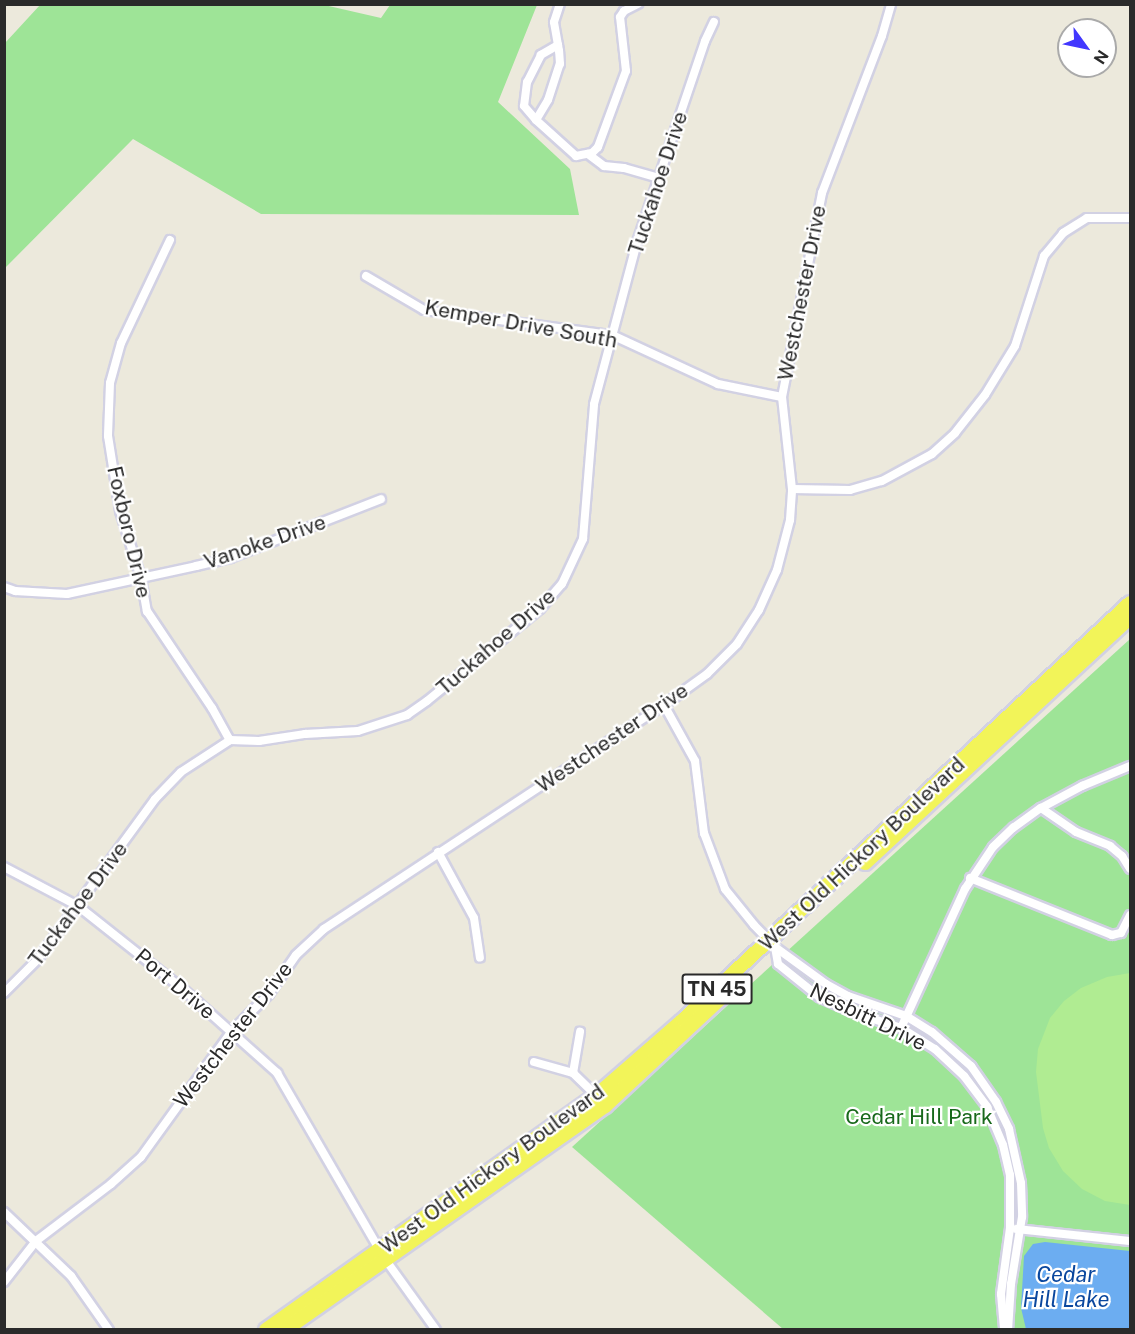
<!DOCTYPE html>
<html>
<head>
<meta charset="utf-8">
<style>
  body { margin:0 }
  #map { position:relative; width:1135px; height:1334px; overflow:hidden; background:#ece9dc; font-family:"Public Sans",sans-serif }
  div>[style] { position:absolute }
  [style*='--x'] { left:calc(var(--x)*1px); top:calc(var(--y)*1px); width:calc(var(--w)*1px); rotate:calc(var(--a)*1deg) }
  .green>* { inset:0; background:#9ee497 }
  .pitch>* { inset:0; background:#b0ec92 }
  .water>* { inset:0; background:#6cadf1 }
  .roads { filter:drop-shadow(2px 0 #d2d1e3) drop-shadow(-2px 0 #d2d1e3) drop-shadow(0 2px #d2d1e3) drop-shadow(0 -2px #d2d1e3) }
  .street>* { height:8px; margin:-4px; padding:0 4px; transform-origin:4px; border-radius:4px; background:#fff }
  .primary>* { height:14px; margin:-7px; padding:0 7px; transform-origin:7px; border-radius:7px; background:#f2f459 }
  span { translate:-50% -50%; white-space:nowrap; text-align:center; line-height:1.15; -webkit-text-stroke:4.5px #fff; paint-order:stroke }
  .shield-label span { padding:2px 4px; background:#fff; border:2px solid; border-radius:4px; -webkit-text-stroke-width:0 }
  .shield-label { font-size:20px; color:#2a2a2a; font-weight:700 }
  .street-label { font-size:21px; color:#2a2a2a }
  .park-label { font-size:21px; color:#18691b }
  .water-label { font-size:22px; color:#0a479e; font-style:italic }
  .frame { position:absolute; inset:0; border:6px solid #2a2a2a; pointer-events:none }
  .north { position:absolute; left:1057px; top:18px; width:60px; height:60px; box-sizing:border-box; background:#fff; border:2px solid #aaa; border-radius:50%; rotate:123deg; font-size:16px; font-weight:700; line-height:24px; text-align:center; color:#2a2a2a }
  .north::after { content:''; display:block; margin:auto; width:21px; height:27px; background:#4237fe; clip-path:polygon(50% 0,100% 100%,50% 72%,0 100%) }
</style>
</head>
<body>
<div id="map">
  <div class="green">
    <i style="clip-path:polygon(320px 4px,381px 18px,390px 5px,537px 5px,498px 102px,570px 169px,579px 215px,261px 214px,133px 139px,5px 268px,5px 43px,40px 5px)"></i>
    <i style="clip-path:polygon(1130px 639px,1130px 1329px,783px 1329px,572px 1147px)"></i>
  </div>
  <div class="pitch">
    <i style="clip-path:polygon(1130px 973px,1130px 1205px,1105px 1201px,1082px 1189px,1063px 1171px,1049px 1148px,1043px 1128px,1036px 1072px,1038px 1049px,1050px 1018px,1064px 1001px,1081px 988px,1107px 977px)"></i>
  </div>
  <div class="water">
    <i style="clip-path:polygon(1045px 1242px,1130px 1251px,1130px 1329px,1026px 1329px,1021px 1308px,1024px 1256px,1033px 1244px)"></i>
  </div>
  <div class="roads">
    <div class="street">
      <i style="--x:558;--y:45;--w:20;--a:150"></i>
      <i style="--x:541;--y:55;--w:30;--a:117"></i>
      <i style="--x:527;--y:82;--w:24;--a:97"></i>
      <i style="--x:524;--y:106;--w:18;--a:49"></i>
      <i style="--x:536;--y:120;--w:23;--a:-59"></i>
      <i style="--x:548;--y:100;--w:38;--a:-72"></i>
      <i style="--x:560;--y:64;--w:13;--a:-94"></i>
      <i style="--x:559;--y:51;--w:6;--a:-99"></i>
      <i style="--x:558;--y:45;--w:23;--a:-100"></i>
      <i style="--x:554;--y:22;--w:19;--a:-72"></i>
      <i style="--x:536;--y:120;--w:54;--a:42"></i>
      <i style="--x:576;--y:156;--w:16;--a:-11"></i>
      <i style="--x:592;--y:153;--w:8;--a:-45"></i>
      <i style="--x:598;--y:147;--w:81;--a:-69.8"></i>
      <i style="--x:626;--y:71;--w:54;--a:-96.3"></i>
      <i style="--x:620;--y:17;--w:7;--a:-56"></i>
      <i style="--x:624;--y:11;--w:16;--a:-27"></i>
      <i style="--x:588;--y:154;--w:20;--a:37"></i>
      <i style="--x:604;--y:166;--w:20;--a:6"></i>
      <i style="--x:624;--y:168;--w:36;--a:16"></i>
      <i style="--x:170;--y:240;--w:114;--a:115.4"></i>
      <i style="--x:121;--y:343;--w:41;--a:105.4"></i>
      <i style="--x:110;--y:383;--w:53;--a:92.2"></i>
      <i style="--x:108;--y:436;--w:76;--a:80.9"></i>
      <i style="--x:120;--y:511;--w:70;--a:72.6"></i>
      <i style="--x:141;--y:578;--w:34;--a:80"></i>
      <i style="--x:147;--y:611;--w:117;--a:56.2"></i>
      <i style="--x:212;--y:708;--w:37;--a:61"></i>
      <i style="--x:366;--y:276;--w:67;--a:30.4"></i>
      <i style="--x:424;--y:310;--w:190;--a:7.6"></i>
      <i style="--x:612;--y:335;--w:117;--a:24.8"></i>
      <i style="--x:718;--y:384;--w:65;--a:11.5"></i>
      <i style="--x:792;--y:489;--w:58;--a:1"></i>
      <i style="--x:850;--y:490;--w:33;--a:-16"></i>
      <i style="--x:882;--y:481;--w:57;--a:-28.4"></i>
      <i style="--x:932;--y:454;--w:31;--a:-42"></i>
      <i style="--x:955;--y:433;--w:48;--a:-51.7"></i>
      <i style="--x:985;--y:395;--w:57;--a:-58.5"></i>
      <i style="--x:1015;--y:346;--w:95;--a:-72.1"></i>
      <i style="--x:1044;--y:256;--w:30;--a:-50"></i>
      <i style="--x:1063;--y:233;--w:28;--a:-32"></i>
      <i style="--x:1087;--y:218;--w:43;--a:0"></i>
      <i style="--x:4;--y:587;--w:12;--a:20"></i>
      <i style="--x:15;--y:591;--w:52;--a:3.3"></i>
      <i style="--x:67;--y:594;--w:132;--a:-12.2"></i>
      <i style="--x:196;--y:566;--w:35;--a:-13"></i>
      <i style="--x:230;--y:558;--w:162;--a:-21.3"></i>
      <i style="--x:664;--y:705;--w:64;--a:61"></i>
      <i style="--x:695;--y:761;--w:73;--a:82.9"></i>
      <i style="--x:704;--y:833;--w:60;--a:69.4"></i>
      <i style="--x:725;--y:889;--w:46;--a:51.1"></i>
      <i style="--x:754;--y:925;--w:30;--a:46"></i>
      <i style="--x:775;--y:947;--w:63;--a:36"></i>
      <i style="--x:826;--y:984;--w:25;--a:29"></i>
      <i style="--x:848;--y:996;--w:61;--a:19"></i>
      <i style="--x:906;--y:1016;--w:31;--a:32"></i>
      <i style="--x:932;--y:1032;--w:52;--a:41.1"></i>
      <i style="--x:971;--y:1066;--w:44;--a:55.2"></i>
      <i style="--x:996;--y:1102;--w:30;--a:64"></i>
      <i style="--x:1009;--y:1129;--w:55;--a:77.5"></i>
      <i style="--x:1021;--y:1183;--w:34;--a:88"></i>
      <i style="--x:1022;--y:1217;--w:68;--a:99.3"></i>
      <i style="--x:1011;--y:1284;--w:46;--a:93.7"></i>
      <i style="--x:1041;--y:808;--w:42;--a:34.4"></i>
      <i style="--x:1076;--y:832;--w:37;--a:22"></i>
      <i style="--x:1110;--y:846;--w:16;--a:40"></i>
      <i style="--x:1122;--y:856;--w:15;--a:58"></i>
      <i style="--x:438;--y:852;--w:75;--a:61.4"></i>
      <i style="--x:474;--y:918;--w:40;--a:81.5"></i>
      <i style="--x:4;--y:867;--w:84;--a:27.8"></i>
      <i style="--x:78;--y:906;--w:135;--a:38.4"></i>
      <i style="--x:184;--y:990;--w:125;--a:41.7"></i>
      <i style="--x:277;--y:1073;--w:215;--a:59.9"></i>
      <i style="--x:385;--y:1259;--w:87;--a:54.3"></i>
      <i style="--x:970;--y:878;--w:153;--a:21.9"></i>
      <i style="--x:1112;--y:935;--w:9;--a:-13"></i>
      <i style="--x:1121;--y:933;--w:20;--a:-63"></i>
      <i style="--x:775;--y:947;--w:17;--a:80"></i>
      <i style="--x:778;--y:964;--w:53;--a:38.8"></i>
      <i style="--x:819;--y:997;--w:36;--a:24"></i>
      <i style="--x:852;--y:1012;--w:52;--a:18.1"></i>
      <i style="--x:901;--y:1028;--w:40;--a:32"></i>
      <i style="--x:935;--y:1049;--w:40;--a:43"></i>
      <i style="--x:964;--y:1076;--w:39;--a:53"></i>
      <i style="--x:987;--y:1107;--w:41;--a:67.2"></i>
      <i style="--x:1003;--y:1145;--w:31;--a:77"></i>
      <i style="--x:1010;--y:1175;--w:53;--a:90"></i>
      <i style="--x:1010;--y:1228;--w:67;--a:97.8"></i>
      <i style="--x:1001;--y:1294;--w:36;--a:85"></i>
      <i style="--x:4;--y:993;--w:48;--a:-45"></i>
      <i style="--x:38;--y:959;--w:198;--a:-53.8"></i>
      <i style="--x:155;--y:799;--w:37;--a:-46"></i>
      <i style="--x:181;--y:772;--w:59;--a:-33.1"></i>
      <i style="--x:230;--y:740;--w:29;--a:2"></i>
      <i style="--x:259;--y:741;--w:47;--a:-8.7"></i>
      <i style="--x:305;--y:734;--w:53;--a:-3.2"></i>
      <i style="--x:358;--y:731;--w:52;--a:-18.1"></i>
      <i style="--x:407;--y:715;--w:24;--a:-35"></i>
      <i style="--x:427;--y:701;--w:146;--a:-39.2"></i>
      <i style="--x:540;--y:609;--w:33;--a:-49"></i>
      <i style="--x:562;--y:584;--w:50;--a:-65"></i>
      <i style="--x:583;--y:539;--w:135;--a:-85.3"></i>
      <i style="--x:594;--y:404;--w:168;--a:-75.1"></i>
      <i style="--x:637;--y:242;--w:212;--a:-71.3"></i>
      <i style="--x:705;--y:41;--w:21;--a:-65"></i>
      <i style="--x:901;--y:1028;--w:153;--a:-65.3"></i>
      <i style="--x:965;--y:889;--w:50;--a:-56.3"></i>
      <i style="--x:993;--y:847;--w:28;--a:-44"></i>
      <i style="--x:1013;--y:828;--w:34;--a:-36"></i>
      <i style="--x:1041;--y:808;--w:47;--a:-28.2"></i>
      <i style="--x:1082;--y:786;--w:52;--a:-22.6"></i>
      <i style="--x:534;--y:1062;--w:41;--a:15.8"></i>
      <i style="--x:573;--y:1073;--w:36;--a:44"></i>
      <i style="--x:573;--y:1073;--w:42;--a:-80.3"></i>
      <i style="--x:4;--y:1212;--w:93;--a:43.7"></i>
      <i style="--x:71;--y:1276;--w:66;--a:54.9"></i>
      <i style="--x:1016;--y:1229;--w:115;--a:6"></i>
      <i style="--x:4;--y:1282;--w:52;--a:-52"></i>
      <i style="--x:36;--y:1241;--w:94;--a:-37.2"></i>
      <i style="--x:111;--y:1184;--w:40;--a:-42"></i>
      <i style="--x:141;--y:1157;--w:154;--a:-54.2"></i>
      <i style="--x:231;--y:1032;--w:54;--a:-45"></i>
      <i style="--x:269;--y:994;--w:47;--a:-55.3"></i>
      <i style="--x:296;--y:955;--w:38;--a:-43"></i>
      <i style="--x:324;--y:929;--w:407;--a:-33.4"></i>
      <i style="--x:664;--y:705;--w:53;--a:-35.8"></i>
      <i style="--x:707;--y:674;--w:42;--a:-45"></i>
      <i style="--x:737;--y:644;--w:40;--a:-57.1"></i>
      <i style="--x:759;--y:610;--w:44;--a:-65.8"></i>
      <i style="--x:777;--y:570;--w:52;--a:-75.4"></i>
      <i style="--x:790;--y:520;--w:31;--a:-86"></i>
      <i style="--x:792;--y:489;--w:93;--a:-96.2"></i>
      <i style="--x:782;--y:397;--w:208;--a:-78.9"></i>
      <i style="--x:822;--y:193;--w:168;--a:-69.1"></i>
      <i style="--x:882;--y:36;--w:33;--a:-74"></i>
    </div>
    <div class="primary">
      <i style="--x:865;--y:863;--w:361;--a:-42.8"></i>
      <i style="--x:266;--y:1330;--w:406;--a:-35.4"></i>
      <i style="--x:597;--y:1095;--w:114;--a:-41.1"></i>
      <i style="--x:683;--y:1020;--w:611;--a:-43.01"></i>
      <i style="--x:285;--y:1330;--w:391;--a:-35"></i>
      <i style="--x:605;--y:1106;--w:163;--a:-43"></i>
    </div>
  </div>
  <div class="shield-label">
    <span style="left:717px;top:989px">TN 45</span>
  </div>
  <div class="street-label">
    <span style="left:658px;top:183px;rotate:-72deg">Tuckahoe Drive</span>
    <span style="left:802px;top:293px;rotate:-79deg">Westchester Drive</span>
    <span style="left:521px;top:324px;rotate:10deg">Kemper Drive South</span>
    <span style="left:129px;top:532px;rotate:77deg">Foxboro Drive</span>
    <span style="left:265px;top:542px;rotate:-19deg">Vanoke Drive</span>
    <span style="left:496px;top:642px;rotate:-41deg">Tuckahoe Drive</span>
    <span style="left:612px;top:738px;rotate:-34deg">Westchester Drive</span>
    <span style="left:862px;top:854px;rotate:-43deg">West Old Hickory Boulevard</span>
    <span style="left:78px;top:904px;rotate:-53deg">Tuckahoe Drive</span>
    <span style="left:175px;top:984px;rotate:40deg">Port Drive</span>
    <span style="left:868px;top:1017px;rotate:26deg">Nesbitt Drive</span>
    <span style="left:233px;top:1035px;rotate:-52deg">Westchester Drive</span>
    <span style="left:492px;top:1169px;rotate:-36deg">West Old Hickory Boulevard</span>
  </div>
  <div class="park-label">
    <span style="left:919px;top:1117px">Cedar Hill Park</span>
  </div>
  <div class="water-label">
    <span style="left:1066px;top:1287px">Cedar<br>Hill Lake</span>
  </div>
  <div class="frame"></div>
  <div class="north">N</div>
</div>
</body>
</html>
